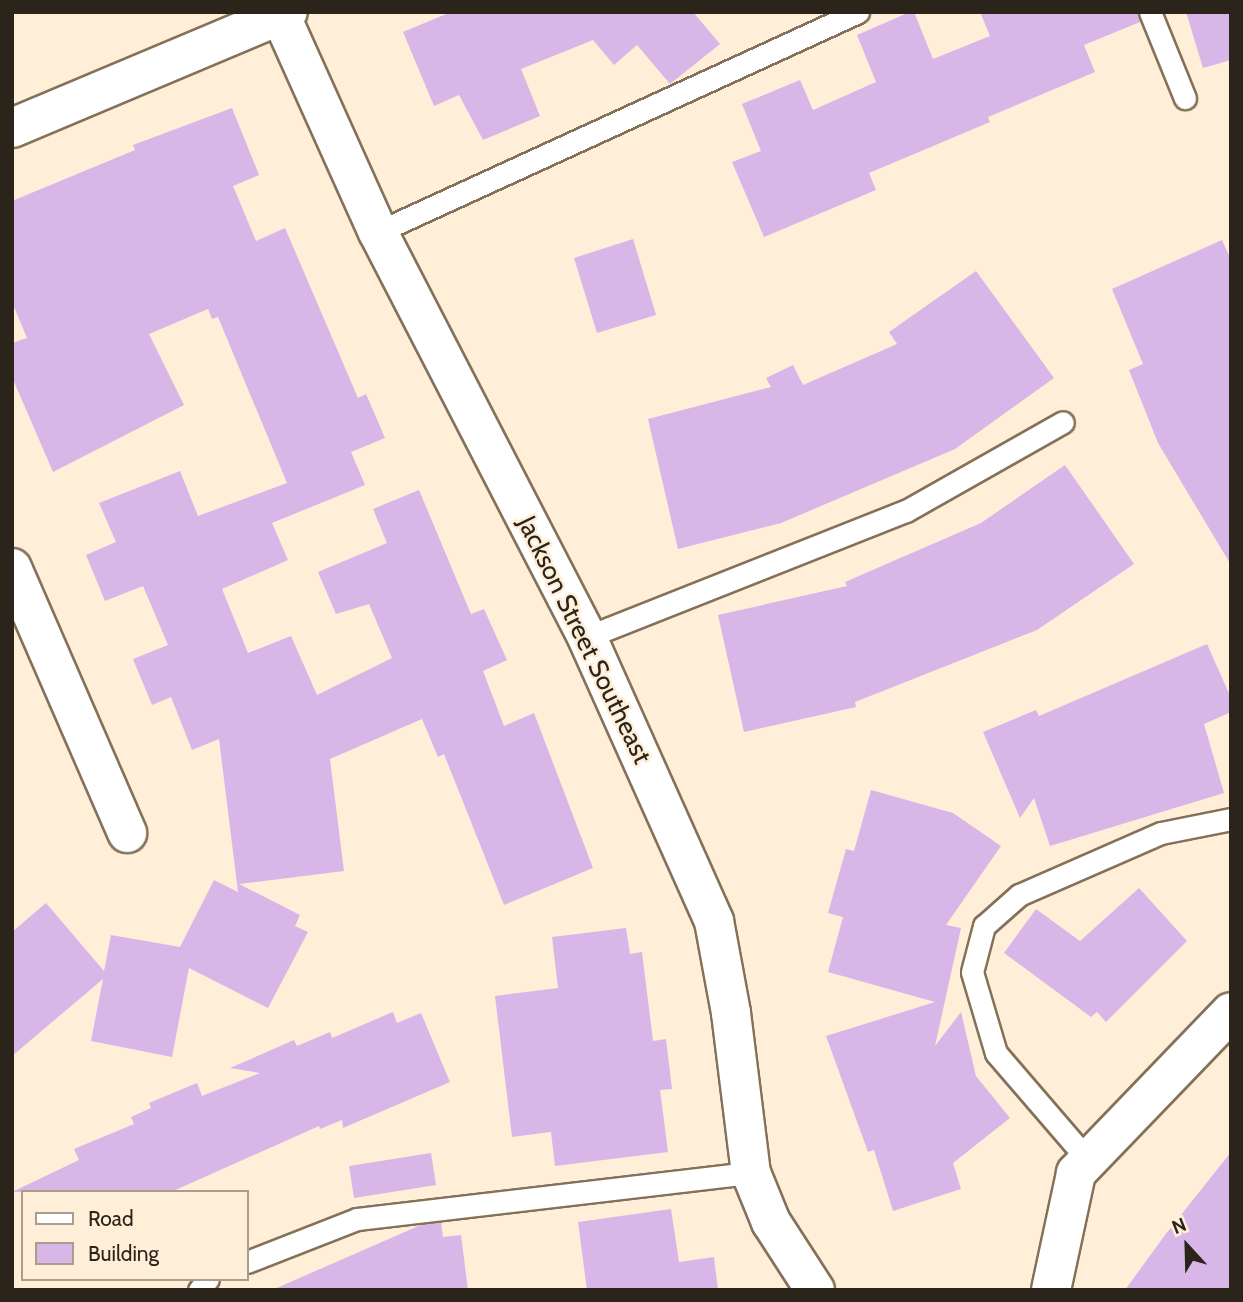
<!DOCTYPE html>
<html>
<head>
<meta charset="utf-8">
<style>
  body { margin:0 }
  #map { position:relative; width:1243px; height:1302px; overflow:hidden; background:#ffeed8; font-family:Cabin,sans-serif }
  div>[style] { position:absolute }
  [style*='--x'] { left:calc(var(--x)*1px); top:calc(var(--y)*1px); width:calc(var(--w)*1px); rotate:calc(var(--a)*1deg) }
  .building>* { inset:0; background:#d9b6e8 }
  .roads { filter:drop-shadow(2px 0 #847159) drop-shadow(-2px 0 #847159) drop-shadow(0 2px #847159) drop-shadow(0 -2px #847159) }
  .service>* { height:21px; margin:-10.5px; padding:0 10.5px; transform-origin:10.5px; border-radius:10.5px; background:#fff }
  .minor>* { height:38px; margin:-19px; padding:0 19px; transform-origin:19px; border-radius:19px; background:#fff }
  .tertiary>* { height:38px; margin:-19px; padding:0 19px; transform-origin:19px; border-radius:19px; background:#fff }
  span { translate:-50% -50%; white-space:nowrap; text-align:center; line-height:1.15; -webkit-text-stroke:5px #ffeed8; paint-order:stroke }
  .street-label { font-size:26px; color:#2b241a }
  .frame { position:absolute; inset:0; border:14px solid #2b241a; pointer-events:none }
  .legend { position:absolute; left:21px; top:1190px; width:228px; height:91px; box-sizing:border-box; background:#ffeed8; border:2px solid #aa9d8c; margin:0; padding:9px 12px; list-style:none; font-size:21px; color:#2b241a }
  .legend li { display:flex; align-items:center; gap:14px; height:35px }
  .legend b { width:35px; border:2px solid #aa9d8c }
  .north { position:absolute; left:1152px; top:1211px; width:70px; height:70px; -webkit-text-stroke:5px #ffeed8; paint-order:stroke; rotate:338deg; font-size:19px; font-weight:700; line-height:28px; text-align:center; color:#2b241a }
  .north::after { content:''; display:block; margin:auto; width:24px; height:32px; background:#2b241a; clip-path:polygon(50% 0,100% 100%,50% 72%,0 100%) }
</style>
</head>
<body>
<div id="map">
  <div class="building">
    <i style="clip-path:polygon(451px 12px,693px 12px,720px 44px,670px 84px,637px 45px,614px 65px,593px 40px,521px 69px,540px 116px,483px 140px,459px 95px,434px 106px,403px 32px)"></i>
    <i style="clip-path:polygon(910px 12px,914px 12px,933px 59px,990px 36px,980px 12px,1137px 12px,1140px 22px,1084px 45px,1095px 72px,988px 117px,990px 122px,869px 173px,876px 190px,764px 237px,732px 162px,761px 151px,742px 104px,800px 80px,813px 110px,876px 82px,857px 35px)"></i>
    <i style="clip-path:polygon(1186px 12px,1231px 12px,1231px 60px,1203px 68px)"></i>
    <i style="clip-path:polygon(232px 108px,259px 175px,233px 186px,256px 241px,285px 228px,358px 398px,366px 394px,385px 438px,351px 452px,365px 485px,272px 523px,288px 560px,222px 589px,248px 653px,291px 636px,317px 695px,392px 658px,369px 604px,336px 614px,318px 572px,387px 543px,373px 509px,419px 490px,471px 614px,484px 609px,507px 660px,483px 671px,504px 726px,534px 713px,593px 868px,504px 905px,444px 754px,438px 757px,422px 719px,330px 759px,344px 871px,239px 884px,300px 915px,295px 926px,308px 932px,268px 1008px,189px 968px,172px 1057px,91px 1041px,103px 979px,12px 1056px,12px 932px,46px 903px,104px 971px,111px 935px,180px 947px,214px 880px,238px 892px,219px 739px,192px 750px,171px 697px,152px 705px,133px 659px,168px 645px,143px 586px,105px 601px,86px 555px,116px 542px,99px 503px,180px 471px,198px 516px,287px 483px,218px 317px,212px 319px,208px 309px,149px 334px,184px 405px,53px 472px,12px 377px,12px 343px,27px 338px,12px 302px,12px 201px,135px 150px,133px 145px)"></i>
    <i style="clip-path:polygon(633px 239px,656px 315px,597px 333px,574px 258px)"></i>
    <i style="clip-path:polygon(1222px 240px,1231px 260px,1231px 565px,1158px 443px,1129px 370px,1143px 364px,1112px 289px)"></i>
    <i style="clip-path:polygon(976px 271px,1054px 378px,955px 449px,781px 523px,678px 549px,648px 419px,771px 387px,766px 378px,793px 365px,803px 385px,897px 344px,889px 332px)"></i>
    <i style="clip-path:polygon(1065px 465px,1134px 564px,1037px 630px,855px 702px,856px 707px,744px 732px,718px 615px,847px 586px,845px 582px,981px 523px)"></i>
    <i style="clip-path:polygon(1207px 644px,1231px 698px,1231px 712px,1204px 724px,1224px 793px,1050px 846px,1034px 798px,1020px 818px,983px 732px,1036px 710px,1039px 716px)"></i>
    <i style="clip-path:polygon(871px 790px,953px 813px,1001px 846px,946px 925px,961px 928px,935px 1046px,961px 1012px,976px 1076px,1010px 1118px,953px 1163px,961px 1189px,893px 1211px,874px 1150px,868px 1152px,826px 1036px,935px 1002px,828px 972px,843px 917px,828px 913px,846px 849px,854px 851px)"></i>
    <i style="clip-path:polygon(1139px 888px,1187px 941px,1106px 1022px,1097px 1012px,1091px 1017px,1004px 953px,1036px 909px,1080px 941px)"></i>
    <i style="clip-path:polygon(626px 928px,630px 954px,642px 952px,653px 1041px,666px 1039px,672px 1089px,660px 1090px,668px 1152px,555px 1166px,551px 1132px,512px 1137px,495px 996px,558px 988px,552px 937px)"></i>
    <i style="clip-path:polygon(393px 1012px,397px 1023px,421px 1013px,450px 1082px,343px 1128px,342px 1120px,320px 1129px,319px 1126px,171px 1192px,12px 1192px,79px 1160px,74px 1149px,134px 1124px,131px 1117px,151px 1108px,149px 1103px,197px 1083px,202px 1096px,260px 1073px,230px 1068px,294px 1040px,297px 1046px,330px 1032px,332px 1038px)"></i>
    <i style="clip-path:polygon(1231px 1152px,1231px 1290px,1125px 1290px,1165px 1235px)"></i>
    <i style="clip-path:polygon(431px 1153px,436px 1185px,354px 1198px,349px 1166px)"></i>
    <i style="clip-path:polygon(671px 1209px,679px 1262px,714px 1257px,718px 1290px,587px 1290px,578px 1222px)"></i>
    <i style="clip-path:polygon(441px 1222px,443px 1237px,461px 1235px,468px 1290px,272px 1290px,423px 1224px)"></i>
  </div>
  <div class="roads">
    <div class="service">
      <i style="--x:1150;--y:12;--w:93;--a:67.9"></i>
      <i style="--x:378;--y:232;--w:528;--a:-24.62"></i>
      <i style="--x:587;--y:637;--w:343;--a:-21.6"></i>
      <i style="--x:906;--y:511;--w:180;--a:-29.5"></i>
      <i style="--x:1088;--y:1160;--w:141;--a:-130.7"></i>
      <i style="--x:996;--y:1053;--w:84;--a:-106.5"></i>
      <i style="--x:972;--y:972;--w:48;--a:-75.4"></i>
      <i style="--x:984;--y:926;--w:47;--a:-41.5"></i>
      <i style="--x:1019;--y:895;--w:155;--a:-23.6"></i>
      <i style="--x:1161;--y:833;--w:71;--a:-11.3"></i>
      <i style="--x:247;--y:1262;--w:118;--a:-21.4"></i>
      <i style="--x:357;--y:1219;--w:397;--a:-6.7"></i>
      <i style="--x:199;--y:1290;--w:14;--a:-51"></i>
    </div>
    <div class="minor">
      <i style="--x:12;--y:128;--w:299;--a:-22.8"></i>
      <i style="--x:12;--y:568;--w:289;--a:66.5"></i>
      <i style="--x:1051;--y:1290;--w:120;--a:-77.9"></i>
      <i style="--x:1076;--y:1173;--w:223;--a:-46.1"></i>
    </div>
    <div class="tertiary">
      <i style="--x:279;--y:12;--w:241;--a:65.8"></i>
      <i style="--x:378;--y:232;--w:456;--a:62.7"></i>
      <i style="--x:587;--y:637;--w:311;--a:65.9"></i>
      <i style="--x:714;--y:921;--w:94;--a:79.5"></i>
      <i style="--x:731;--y:1013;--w:161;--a:82.9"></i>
      <i style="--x:751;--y:1173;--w:53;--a:67.8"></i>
      <i style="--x:771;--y:1222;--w:81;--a:57.1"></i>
    </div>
  </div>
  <div class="street-label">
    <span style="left:584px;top:640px;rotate:64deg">Jackson Street Southeast</span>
  </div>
  <div class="frame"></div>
  <ul class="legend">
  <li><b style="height:9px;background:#fff"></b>Road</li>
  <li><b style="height:19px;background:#d9b6e8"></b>Building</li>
  </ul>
  <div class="north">N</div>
</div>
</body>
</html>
